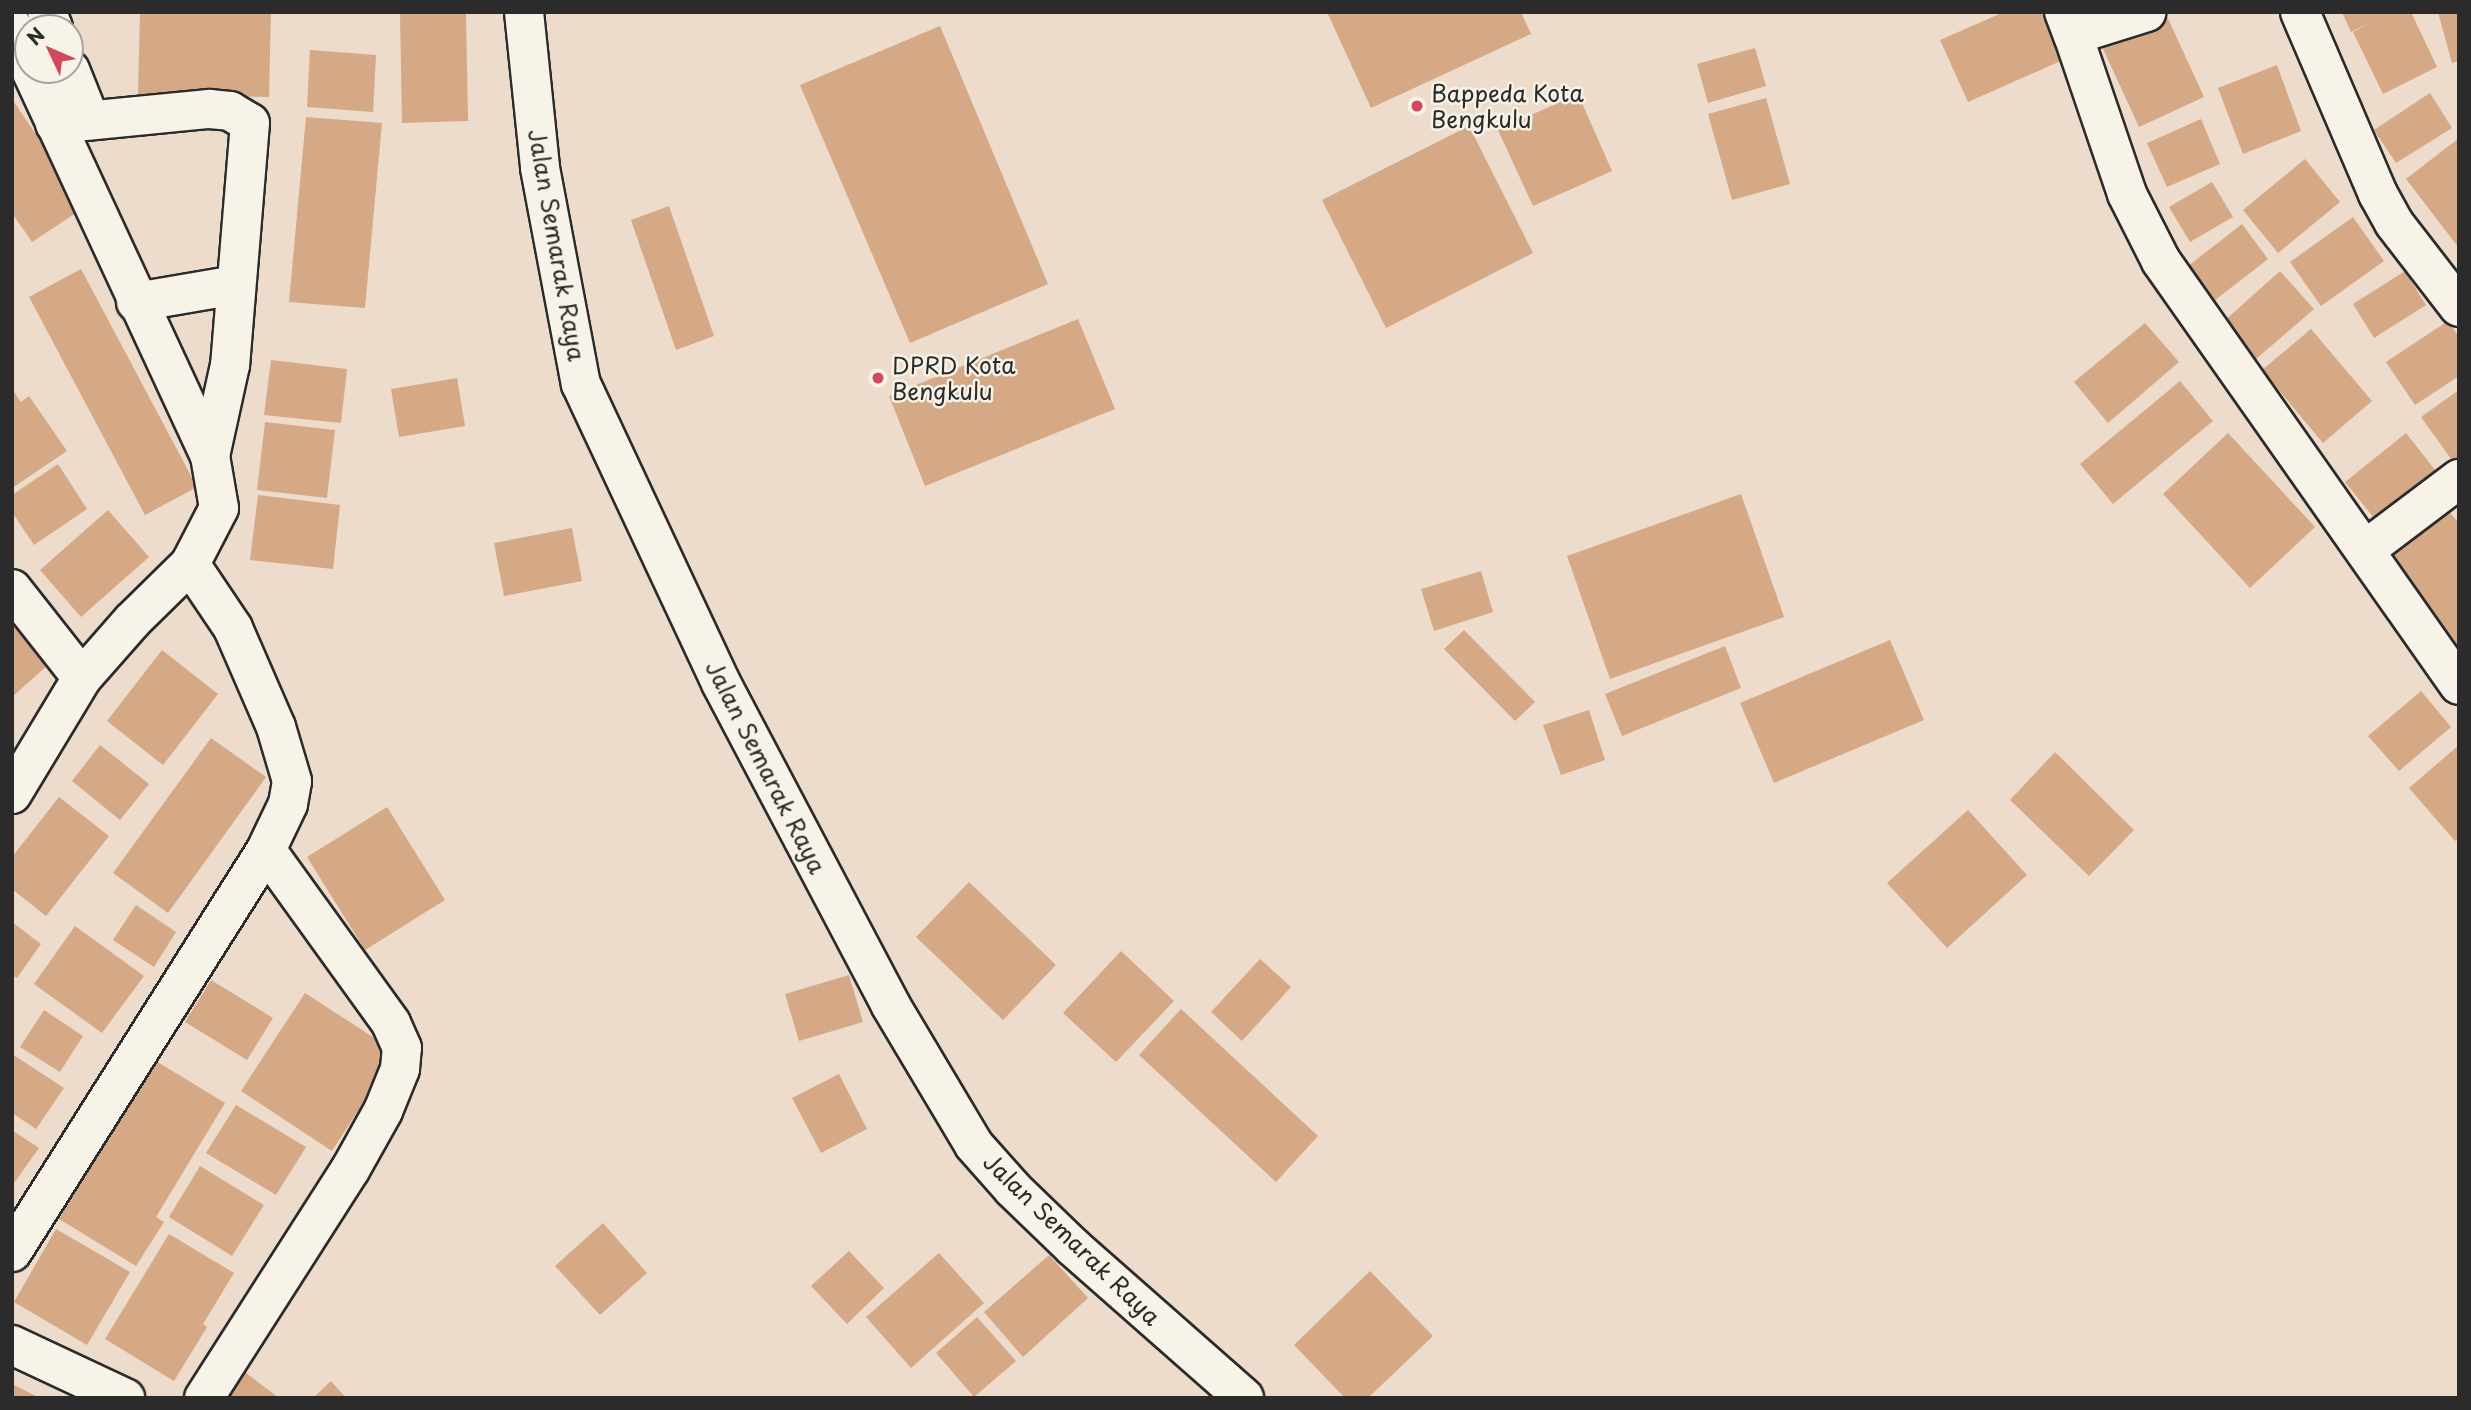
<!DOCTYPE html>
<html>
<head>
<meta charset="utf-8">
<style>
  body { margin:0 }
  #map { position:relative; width:2471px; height:1410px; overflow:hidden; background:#eddccb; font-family:"Playpen Sans",sans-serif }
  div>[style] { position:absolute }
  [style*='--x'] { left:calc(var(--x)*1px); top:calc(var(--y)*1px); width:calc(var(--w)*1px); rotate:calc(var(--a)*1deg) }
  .building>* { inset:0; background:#d5a886 }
  .roads { filter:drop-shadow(2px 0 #2b2b2b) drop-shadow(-2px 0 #2b2b2b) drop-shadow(0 2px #2b2b2b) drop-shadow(0 -2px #2b2b2b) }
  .minor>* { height:38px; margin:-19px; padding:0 19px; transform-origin:19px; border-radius:19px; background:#f7f3e8 }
  .dots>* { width:19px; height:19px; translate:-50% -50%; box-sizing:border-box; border:4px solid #f7f3e8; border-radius:50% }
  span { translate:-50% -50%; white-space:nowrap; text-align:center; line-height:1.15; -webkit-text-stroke:5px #f7f3e8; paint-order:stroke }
  .poi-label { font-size:23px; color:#2b2b2b }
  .left { translate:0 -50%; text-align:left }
  .street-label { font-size:23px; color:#2b2b2b }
  .frame { position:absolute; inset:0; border:14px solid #2b2b2b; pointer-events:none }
  .north { position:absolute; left:14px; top:14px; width:70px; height:70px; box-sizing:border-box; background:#f7f3e8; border:2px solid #a5a39c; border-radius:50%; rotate:314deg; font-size:19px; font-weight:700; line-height:28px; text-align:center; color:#2b2b2b }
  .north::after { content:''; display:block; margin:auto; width:24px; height:32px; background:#d1495b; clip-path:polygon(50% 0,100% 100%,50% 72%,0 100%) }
</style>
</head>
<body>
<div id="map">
  <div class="building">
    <i style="clip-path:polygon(140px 12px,271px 12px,269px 97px,138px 94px)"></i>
    <i style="clip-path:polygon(400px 12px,466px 12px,468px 121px,402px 123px)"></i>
    <i style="clip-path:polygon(1327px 12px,1521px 12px,1531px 34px,1371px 108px)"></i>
    <i style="clip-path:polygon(2004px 12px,2053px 12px,2072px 56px,1968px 102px,1940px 40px)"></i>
    <i style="clip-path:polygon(2165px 12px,2204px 97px,2139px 127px,2099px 40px)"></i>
    <i style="clip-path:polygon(2342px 12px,2411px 12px,2437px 67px,2383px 94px,2353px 32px,2373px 21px,2351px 32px)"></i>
    <i style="clip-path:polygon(2438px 12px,2459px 12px,2459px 61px,2452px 63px)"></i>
    <i style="clip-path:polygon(940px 26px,1048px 284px,910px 343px,800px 85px)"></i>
    <i style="clip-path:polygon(1755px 48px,1766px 86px,1708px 103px,1697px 64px)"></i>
    <i style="clip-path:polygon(310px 50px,376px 55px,373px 112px,307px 107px)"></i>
    <i style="clip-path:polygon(2277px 65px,2301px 131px,2243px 154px,2218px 88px)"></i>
    <i style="clip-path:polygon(2430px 93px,2452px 128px,2396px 163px,2374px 130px)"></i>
    <i style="clip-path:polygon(1578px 94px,1612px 171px,1533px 206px,1498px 130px)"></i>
    <i style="clip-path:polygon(1766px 98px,1790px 184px,1732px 200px,1708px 114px)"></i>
    <i style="clip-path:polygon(12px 99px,85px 207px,32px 242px,12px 213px)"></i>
    <i style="clip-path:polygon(306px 117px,382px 123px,365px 308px,289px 302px)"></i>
    <i style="clip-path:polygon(2201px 119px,2220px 164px,2167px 187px,2147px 143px)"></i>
    <i style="clip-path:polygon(1469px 126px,1533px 253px,1386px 328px,1322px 200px)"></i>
    <i style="clip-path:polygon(2459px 138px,2459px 248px,2406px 179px)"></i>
    <i style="clip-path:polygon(2305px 159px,2340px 202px,2278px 253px,2243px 210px)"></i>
    <i style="clip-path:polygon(2212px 182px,2233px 217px,2190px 242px,2169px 207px)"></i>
    <i style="clip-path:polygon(669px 206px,714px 336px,676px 350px,631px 220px)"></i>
    <i style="clip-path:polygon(2353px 217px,2384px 261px,2321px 306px,2290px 262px)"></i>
    <i style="clip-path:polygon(2242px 224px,2268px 259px,2210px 304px,2183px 270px)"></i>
    <i style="clip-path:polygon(81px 269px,197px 487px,145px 515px,29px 297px)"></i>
    <i style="clip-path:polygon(2280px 271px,2314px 309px,2256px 359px,2223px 322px)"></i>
    <i style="clip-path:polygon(2405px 271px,2426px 305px,2374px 338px,2353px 304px)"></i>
    <i style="clip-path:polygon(1078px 319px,1115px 409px,925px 486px,889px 396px)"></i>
    <i style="clip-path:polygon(2448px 321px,2459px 337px,2459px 376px,2415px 405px,2386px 362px)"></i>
    <i style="clip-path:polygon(2145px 323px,2179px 362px,2108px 423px,2074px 382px)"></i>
    <i style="clip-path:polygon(2311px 329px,2372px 401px,2323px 443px,2262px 370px)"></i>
    <i style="clip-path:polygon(271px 360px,347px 369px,341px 423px,264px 415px)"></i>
    <i style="clip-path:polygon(457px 378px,465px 426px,399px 437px,391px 389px)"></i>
    <i style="clip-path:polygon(2180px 381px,2213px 421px,2113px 504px,2080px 464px)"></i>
    <i style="clip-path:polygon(12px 389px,21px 402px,29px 396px,67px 451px,12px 488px)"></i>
    <i style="clip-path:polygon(2459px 390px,2459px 470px,2421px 417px)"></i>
    <i style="clip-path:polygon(265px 422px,335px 430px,327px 498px,257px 490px)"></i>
    <i style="clip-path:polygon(2228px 433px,2315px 527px,2250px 588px,2163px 494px)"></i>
    <i style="clip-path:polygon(2406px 433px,2439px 475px,2378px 523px,2345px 482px)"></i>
    <i style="clip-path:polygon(58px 464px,87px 509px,34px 545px,12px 512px,12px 495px)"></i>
    <i style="clip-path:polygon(1741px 494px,1784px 617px,1610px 679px,1567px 556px)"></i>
    <i style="clip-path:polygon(258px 495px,340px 505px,333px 569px,250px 560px)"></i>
    <i style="clip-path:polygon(2442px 504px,2459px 523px,2459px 647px,2380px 560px)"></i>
    <i style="clip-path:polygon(108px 510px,149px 557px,81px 617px,40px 570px)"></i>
    <i style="clip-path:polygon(572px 528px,582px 581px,504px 596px,494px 543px)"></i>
    <i style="clip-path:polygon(1481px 571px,1493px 612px,1434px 631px,1421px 589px)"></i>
    <i style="clip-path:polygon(12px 625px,49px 664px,12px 697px)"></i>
    <i style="clip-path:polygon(1464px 630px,1535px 702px,1515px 721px,1444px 649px)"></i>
    <i style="clip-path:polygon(1890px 640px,1924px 720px,1774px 783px,1740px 703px)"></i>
    <i style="clip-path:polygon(1725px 646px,1741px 688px,1622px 736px,1605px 694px)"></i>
    <i style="clip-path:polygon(162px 650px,218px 694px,163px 765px,107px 721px)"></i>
    <i style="clip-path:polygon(2421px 691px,2451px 727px,2399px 771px,2368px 736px)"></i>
    <i style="clip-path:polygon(1589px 710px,1605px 760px,1561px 775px,1543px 725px)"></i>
    <i style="clip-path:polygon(211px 738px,266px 777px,168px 913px,113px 873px)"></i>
    <i style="clip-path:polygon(100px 745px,149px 784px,120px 820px,72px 781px)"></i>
    <i style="clip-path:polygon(2459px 745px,2459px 838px,2455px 841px,2409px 788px)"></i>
    <i style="clip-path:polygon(2055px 752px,2134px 830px,2089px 876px,2010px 800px)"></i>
    <i style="clip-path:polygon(59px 797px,109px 836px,46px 916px,12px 889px,12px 857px)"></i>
    <i style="clip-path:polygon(387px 807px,445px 900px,365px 950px,307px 857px)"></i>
    <i style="clip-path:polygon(1968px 810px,2027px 875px,1947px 948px,1887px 883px)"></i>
    <i style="clip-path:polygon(969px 882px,1056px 965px,1003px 1020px,916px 937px)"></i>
    <i style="clip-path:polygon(136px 905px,176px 932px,154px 967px,113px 940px)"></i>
    <i style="clip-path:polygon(12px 922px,41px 944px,17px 978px,12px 975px)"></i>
    <i style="clip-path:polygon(75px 926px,144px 976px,102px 1033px,34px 984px)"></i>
    <i style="clip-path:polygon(1121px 951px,1174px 1001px,1116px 1062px,1063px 1013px)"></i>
    <i style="clip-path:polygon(1260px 959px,1291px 987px,1242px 1041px,1211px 1012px)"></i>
    <i style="clip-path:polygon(849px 975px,863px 1022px,799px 1041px,785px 994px)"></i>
    <i style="clip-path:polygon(211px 980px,273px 1018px,247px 1060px,185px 1022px)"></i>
    <i style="clip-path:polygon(305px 993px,396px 1052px,332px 1151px,241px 1091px)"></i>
    <i style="clip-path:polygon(1181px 1009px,1318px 1136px,1276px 1182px,1139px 1055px)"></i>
    <i style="clip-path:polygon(44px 1010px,83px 1036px,60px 1072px,20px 1047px)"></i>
    <i style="clip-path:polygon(12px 1054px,64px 1088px,36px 1129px,12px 1113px)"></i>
    <i style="clip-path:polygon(156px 1061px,225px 1103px,156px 1217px,164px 1222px,136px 1266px,59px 1219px)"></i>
    <i style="clip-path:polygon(839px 1074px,867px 1129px,821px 1153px,792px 1098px)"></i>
    <i style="clip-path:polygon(236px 1105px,306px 1147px,276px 1195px,206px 1153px)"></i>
    <i style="clip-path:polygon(12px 1130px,39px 1148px,12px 1186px)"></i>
    <i style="clip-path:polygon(200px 1166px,264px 1205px,232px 1256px,169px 1217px)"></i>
    <i style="clip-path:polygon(603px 1223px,647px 1273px,600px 1315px,555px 1266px)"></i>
    <i style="clip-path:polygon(56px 1229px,130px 1272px,87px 1345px,14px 1302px)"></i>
    <i style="clip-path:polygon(169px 1234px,234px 1273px,203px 1324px,207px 1327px,174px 1381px,105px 1339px)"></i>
    <i style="clip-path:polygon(849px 1251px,884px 1288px,847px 1324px,811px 1286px)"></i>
    <i style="clip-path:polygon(939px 1253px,984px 1303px,911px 1368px,866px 1317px)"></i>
    <i style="clip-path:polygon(1049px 1255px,1088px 1298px,1023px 1357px,984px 1312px)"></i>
    <i style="clip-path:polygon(1370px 1271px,1433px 1336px,1368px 1398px,1345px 1398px,1294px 1345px)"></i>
    <i style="clip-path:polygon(977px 1317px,1016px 1361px,974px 1397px,936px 1353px)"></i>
    <i style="clip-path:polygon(241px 1369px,279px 1398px,219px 1398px)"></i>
    <i style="clip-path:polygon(331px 1381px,346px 1398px,313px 1398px)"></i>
    <i style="clip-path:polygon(12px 1384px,40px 1398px,12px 1398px)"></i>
  </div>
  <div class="roads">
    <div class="minor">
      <i style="--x:47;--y:12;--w:17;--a:69"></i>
      <i style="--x:524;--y:12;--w:157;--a:84.1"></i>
      <i style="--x:540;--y:168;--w:220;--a:79.3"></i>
      <i style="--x:581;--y:384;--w:330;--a:64.9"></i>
      <i style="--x:721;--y:683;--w:363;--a:62.2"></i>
      <i style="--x:890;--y:1004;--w:164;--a:59.2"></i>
      <i style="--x:974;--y:1145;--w:59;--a:48.4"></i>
      <i style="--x:1013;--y:1189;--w:83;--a:44"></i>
      <i style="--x:1073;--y:1247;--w:228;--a:41.4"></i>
      <i style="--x:2064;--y:12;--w:25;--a:69"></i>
      <i style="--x:2073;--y:35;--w:77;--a:-17.3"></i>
      <i style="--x:2300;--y:12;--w:198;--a:66.8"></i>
      <i style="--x:2378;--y:194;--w:33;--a:61"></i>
      <i style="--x:2394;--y:223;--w:106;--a:52.3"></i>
      <i style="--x:12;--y:26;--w:39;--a:66"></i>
      <i style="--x:2073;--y:35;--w:168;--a:71.2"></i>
      <i style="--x:2127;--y:194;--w:75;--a:63.1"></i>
      <i style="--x:2161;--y:261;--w:518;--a:54.9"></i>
      <i style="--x:70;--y:70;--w:54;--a:68.2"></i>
      <i style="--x:55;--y:124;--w:155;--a:-5.6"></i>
      <i style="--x:209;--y:109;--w:21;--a:5"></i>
      <i style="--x:230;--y:111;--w:23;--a:31"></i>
      <i style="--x:250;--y:123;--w:243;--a:94.7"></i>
      <i style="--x:230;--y:365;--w:93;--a:102.4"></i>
      <i style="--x:136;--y:302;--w:100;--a:-9.7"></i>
      <i style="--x:2365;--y:550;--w:118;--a:-37.1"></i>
      <i style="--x:12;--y:589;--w:113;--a:51.8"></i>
      <i style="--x:12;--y:794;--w:135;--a:-58.9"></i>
      <i style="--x:82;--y:678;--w:76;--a:-48.7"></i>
      <i style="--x:132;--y:621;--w:81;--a:-44.5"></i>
      <i style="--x:190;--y:564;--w:63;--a:-62.6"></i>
      <i style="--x:219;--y:508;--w:53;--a:-99.8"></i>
      <i style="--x:210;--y:456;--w:425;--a:-114.9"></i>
      <i style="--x:12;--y:1252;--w:476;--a:-57.7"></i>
      <i style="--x:266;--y:850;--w:51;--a:-64.4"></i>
      <i style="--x:288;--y:804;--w:23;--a:-80"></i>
      <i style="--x:292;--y:781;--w:56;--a:-106.5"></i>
      <i style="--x:276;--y:727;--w:108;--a:-113.5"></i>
      <i style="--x:233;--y:628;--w:77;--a:-123.9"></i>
      <i style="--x:12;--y:1345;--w:125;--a:25.1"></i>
      <i style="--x:204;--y:1398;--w:271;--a:-57.4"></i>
      <i style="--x:350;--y:1170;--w:68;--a:-60.8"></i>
      <i style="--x:383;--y:1111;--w:45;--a:-68"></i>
      <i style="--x:400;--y:1069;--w:21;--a:-85"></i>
      <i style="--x:402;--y:1048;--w:27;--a:-114"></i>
      <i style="--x:391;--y:1023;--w:213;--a:-125.8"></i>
    </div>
  </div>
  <div class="dots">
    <i style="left:1417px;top:106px;background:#d1495b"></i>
    <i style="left:878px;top:378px;background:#d1495b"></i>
  </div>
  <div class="poi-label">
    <span class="left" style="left:1431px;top:106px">Bappeda Kota<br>Bengkulu</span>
    <span class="left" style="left:892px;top:378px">DPRD Kota<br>Bengkulu</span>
  </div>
  <div class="street-label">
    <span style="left:557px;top:245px;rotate:80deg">Jalan Semarak Raya</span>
    <span style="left:766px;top:767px;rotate:63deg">Jalan Semarak Raya</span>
    <span style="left:1072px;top:1239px;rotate:44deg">Jalan Semarak Raya</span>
  </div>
  <div class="frame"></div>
  <div class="north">N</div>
</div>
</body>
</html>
